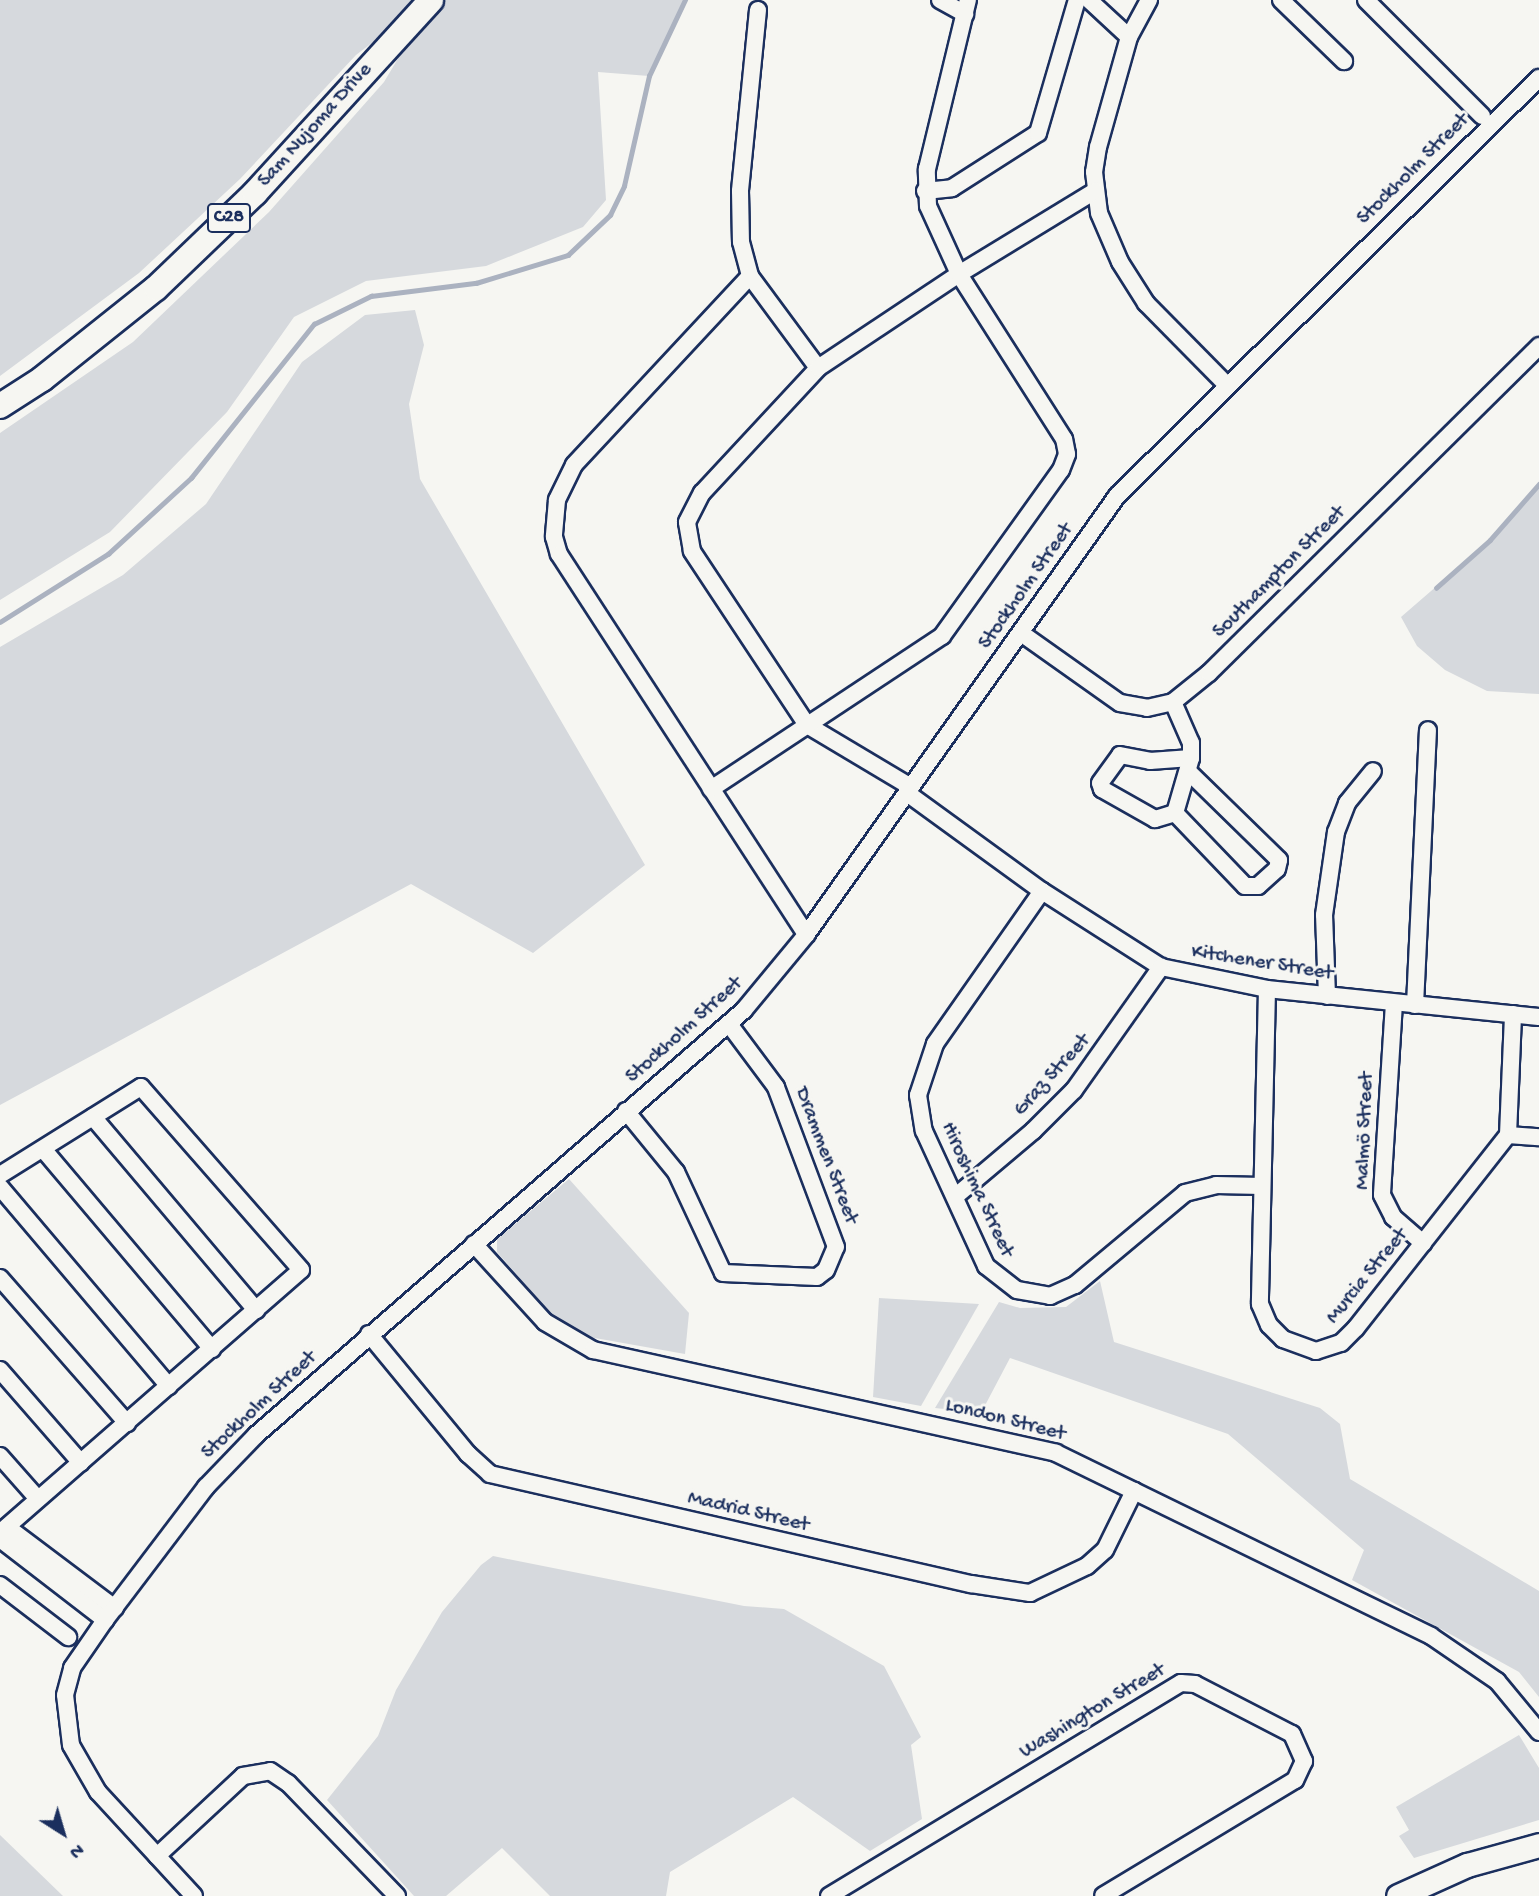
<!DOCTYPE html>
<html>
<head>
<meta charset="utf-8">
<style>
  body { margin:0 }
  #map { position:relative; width:1539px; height:1896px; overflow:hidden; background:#f6f6f2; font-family:"Gochi Hand",sans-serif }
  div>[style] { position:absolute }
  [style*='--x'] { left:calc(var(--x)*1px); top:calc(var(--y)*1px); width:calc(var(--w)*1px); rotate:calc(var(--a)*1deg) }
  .green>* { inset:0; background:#d6d9dd }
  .stream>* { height:4.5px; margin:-2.25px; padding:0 2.25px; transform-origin:2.25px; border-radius:2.25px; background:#abb2c0 }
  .roads { filter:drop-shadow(2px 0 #1b2f5e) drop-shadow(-2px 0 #1b2f5e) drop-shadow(0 2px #1b2f5e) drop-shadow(0 -2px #1b2f5e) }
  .street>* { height:16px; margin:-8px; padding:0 8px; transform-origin:8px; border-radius:8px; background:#f6f6f2 }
  .secondary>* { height:23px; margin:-11.5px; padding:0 11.5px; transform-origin:11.5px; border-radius:11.5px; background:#f6f6f2 }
  .primary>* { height:24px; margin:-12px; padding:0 12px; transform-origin:12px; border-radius:12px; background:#f6f6f2 }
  span { translate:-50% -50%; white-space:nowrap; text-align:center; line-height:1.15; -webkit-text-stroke:6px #f6f6f2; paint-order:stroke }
  .shield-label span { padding:2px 5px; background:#f6f6f2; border:2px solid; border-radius:5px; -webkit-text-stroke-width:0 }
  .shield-label { font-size:19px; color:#1b2f5e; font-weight:700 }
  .street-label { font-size:21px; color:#1b2f5e }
  .north { position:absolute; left:28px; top:1798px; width:70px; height:70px; -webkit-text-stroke:5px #f6f6f2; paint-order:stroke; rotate:143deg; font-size:19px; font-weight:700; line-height:28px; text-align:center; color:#1b2f5e }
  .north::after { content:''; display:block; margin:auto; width:24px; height:32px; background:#1b2f5e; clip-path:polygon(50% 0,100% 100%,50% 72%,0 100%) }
</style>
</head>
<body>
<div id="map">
  <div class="green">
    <i style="clip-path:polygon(0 0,428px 0,356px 55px,240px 179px,139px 273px,0 376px)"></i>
    <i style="clip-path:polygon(433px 0,685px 0,649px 76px,598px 72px,606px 200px,583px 227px,486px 266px,366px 281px,294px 317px,227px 412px,110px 532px,0 600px,0 433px,133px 342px,269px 212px,384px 82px)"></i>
    <i style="clip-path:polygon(415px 310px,424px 345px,409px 404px,420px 479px,645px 865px,533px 953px,411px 884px,0 1105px,0 647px,123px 575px,206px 504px,302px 362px,365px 315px)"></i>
    <i style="clip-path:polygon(1539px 484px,1539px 694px,1487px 691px,1445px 670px,1417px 646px,1401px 617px,1490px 540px)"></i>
    <i style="clip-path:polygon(569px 1179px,689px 1313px,685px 1354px,578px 1335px,552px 1315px,497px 1252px,497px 1239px)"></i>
    <i style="clip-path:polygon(1100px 1281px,1114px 1342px,1320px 1408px,1340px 1424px,1350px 1479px,1539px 1591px,1539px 1697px,1519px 1672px,1352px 1580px,1364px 1550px,1228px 1434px,1010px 1358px,981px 1413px,935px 1408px,999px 1302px,1020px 1308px,1066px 1307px)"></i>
    <i style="clip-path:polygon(879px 1298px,979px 1304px,921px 1406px,873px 1397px)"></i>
    <i style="clip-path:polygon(493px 1556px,744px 1606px,784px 1609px,884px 1666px,921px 1737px,911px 1745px,922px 1819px,870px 1851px,793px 1797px,670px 1872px,666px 1896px,550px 1896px,502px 1848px,446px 1896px,414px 1896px,327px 1800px,378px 1736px,396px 1690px,442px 1612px,481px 1565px)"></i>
    <i style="clip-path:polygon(1519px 1735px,1539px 1768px,1539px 1820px,1414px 1858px,1399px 1836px,1409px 1830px,1396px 1807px)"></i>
    <i style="clip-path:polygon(0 1835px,63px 1896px,0 1896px)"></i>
  </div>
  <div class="stream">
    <i style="--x:1436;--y:588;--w:72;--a:-41.6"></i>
    <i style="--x:1490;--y:540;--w:74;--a:-48.8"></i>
    <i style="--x:0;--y:622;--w:128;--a:-32.2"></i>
    <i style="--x:108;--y:554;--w:113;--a:-42.5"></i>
    <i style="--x:191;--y:478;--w:197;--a:-51.4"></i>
    <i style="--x:314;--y:324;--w:64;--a:-26.2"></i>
    <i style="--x:371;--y:296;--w:106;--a:-7.1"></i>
    <i style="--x:476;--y:283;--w:96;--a:-16.9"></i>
    <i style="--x:568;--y:255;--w:58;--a:-43.6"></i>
    <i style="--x:610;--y:215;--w:32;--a:-64"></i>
    <i style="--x:624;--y:186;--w:113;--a:-77.2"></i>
    <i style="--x:649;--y:76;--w:84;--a:-64.7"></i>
  </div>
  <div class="roads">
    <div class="street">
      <i style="--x:940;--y:0;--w:29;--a:29"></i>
      <i style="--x:1089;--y:0;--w:54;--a:42.8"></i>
      <i style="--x:1149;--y:0;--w:42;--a:118.4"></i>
      <i style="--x:1129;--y:37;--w:114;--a:105.7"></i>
      <i style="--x:1098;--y:147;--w:25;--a:99"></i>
      <i style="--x:1094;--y:172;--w:41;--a:83"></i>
      <i style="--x:1099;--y:213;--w:53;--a:66.8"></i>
      <i style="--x:1120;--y:262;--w:49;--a:57.6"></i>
      <i style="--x:1146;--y:303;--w:115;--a:45.4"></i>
      <i style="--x:1281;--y:0;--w:88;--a:44.1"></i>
      <i style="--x:1366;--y:0;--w:164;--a:45"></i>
      <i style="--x:758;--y:10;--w:182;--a:95.7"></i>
      <i style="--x:740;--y:191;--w:51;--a:88.9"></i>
      <i style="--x:741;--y:242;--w:35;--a:75"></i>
      <i style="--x:750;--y:276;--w:114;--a:53.5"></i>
      <i style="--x:925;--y:191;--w:27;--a:-6"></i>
      <i style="--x:952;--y:188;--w:102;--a:-32.6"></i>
      <i style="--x:1038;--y:133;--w:139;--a:-73.7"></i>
      <i style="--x:750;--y:276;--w:258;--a:133"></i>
      <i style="--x:574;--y:465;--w:39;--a:116"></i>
      <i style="--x:557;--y:500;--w:37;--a:95"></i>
      <i style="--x:554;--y:537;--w:18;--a:74"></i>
      <i style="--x:559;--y:554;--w:454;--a:57"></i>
      <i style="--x:1021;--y:633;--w:121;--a:35.3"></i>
      <i style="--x:1120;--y:703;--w:27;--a:10"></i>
      <i style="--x:1147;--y:708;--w:27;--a:-13"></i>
      <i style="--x:1173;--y:702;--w:46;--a:-38.9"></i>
      <i style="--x:1209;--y:673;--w:465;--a:-44.7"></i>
      <i style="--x:1173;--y:702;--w:45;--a:66.3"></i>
      <i style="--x:1191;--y:743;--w:15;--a:90"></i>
      <i style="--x:1191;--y:758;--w:57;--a:106.2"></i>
      <i style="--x:1175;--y:813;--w:101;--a:46.2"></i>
      <i style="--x:1245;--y:886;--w:13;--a:0"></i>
      <i style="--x:1258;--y:886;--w:25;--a:-42"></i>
      <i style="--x:1277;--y:869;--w:9;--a:-77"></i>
      <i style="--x:1279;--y:860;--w:124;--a:-135.7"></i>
      <i style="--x:911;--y:787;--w:121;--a:-149.2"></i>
      <i style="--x:807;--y:725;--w:209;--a:-123.5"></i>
      <i style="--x:692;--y:551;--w:29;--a:-100"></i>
      <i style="--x:687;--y:522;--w:33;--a:-63"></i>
      <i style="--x:702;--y:493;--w:171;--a:-47.1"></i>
      <i style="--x:818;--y:368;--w:169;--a:-33.7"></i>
      <i style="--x:959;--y:274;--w:159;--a:-31.4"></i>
      <i style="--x:711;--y:789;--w:277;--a:-33.5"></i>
      <i style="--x:942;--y:636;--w:204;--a:-54.4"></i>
      <i style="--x:1061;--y:470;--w:17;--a:-69"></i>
      <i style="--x:1067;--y:454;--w:15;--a:-101"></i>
      <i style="--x:1064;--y:439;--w:196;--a:-122.5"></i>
      <i style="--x:959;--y:274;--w:75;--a:-114.5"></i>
      <i style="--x:928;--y:206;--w:37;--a:-92"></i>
      <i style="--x:927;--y:169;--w:174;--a:-76.4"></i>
      <i style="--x:907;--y:793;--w:167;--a:36"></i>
      <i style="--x:1042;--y:891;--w:141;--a:32.6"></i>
      <i style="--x:1161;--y:967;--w:108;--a:11.7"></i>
      <i style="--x:1267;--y:989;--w:273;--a:5.9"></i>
      <i style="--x:1175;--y:813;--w:21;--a:163"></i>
      <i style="--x:1155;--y:819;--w:61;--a:-150.5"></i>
      <i style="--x:1102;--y:789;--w:6;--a:-108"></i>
      <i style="--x:1100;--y:783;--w:34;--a:-54"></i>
      <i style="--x:1120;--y:755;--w:31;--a:11"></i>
      <i style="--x:1150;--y:761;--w:41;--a:-4.2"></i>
      <i style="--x:1042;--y:891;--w:187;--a:125"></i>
      <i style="--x:935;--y:1044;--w:54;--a:108.4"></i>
      <i style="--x:918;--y:1095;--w:36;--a:81"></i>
      <i style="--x:924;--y:1131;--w:149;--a:65.3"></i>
      <i style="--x:986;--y:1266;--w:39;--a:38"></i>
      <i style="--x:1017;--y:1290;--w:34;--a:10"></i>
      <i style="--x:1050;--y:1296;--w:27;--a:-24"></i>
      <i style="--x:1075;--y:1285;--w:143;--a:-39.9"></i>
      <i style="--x:1185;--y:1193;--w:32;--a:-14"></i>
      <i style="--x:1216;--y:1185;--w:46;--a:1.2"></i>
      <i style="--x:1267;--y:989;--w:315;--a:91.3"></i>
      <i style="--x:1260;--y:1304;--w:23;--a:67"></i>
      <i style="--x:1269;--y:1325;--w:20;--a:45"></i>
      <i style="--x:1283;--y:1339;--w:35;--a:20"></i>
      <i style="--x:1316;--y:1351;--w:26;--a:-18"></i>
      <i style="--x:1341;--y:1343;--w:21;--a:-45"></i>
      <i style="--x:1356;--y:1328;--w:246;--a:-51.8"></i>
      <i style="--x:1508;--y:1135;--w:121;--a:-87.6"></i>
      <i style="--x:1327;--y:996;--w:81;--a:-92.1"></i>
      <i style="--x:1324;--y:915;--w:84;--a:-81.8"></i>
      <i style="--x:1336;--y:832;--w:31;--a:-69"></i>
      <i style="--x:1347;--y:803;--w:41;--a:-50.9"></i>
      <i style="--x:1394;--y:1003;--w:192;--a:93.6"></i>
      <i style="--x:1382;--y:1195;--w:25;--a:63"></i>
      <i style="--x:1393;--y:1217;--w:40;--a:41"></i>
      <i style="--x:1415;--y:1005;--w:275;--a:-87.3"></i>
      <i style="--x:626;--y:1111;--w:79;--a:50.7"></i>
      <i style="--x:676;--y:1172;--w:111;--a:65"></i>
      <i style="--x:723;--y:1273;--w:94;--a:2.4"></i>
      <i style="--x:817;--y:1277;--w:11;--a:-38"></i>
      <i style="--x:826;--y:1270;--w:25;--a:-67"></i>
      <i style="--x:836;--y:1247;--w:171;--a:-110.6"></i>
      <i style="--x:776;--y:1087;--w:79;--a:-126.7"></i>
      <i style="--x:93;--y:1117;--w:253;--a:49.8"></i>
      <i style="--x:1508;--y:1135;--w:31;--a:4"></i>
      <i style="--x:43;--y:1149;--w:262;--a:49.8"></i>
      <i style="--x:0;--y:1175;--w:166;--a:-32"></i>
      <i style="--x:141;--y:1087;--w:243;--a:48.8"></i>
      <i style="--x:301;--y:1270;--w:400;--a:138.9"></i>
      <i style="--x:0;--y:1187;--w:261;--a:49.7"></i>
      <i style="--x:956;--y:1196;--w:101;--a:-40.2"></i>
      <i style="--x:1033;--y:1131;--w:58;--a:-45"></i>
      <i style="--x:1074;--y:1090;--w:151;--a:-54.7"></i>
      <i style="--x:474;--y:1244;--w:105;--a:47.7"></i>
      <i style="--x:545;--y:1322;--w:56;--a:30.3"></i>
      <i style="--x:593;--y:1350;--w:474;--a:12.5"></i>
      <i style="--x:1056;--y:1453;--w:417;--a:26"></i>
      <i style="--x:1431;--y:1636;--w:80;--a:34.3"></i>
      <i style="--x:1497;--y:1681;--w:66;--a:50.5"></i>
      <i style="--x:0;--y:1278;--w:193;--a:48.8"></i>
      <i style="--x:369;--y:1334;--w:156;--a:50.5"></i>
      <i style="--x:468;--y:1454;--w:30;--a:42"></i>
      <i style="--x:490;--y:1474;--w:493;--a:12.9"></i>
      <i style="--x:971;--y:1584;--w:60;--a:8.7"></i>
      <i style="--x:1030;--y:1593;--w:63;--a:-25.3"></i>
      <i style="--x:1087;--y:1566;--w:24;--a:-42"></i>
      <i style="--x:1105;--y:1550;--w:66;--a:-63.8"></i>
      <i style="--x:0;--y:1370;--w:123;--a:48.9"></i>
      <i style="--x:0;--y:1456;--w:57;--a:48.5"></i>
      <i style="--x:7;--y:1527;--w:135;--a:36.9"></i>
      <i style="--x:0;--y:1539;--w:133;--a:37.6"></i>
      <i style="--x:0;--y:1585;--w:86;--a:37.4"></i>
      <i style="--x:157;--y:1856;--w:117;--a:-42.9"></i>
      <i style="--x:243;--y:1776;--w:27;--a:-10"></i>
      <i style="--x:270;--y:1771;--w:22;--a:34"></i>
      <i style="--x:288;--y:1783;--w:157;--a:46"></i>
      <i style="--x:194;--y:1896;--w:142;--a:-132.7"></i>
      <i style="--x:98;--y:1792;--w:54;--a:-119.9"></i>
      <i style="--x:71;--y:1745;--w:50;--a:-96.8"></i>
      <i style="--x:65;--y:1695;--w:28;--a:-75"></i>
      <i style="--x:72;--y:1668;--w:58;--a:-55.5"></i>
      <i style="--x:105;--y:1620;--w:167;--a:-52.8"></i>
      <i style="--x:206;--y:1487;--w:72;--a:-46.1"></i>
      <i style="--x:256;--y:1435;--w:647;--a:-41.05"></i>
      <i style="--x:744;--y:1010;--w:97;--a:-50.4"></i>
      <i style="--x:806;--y:935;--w:538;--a:-54.69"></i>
      <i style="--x:1117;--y:496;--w:594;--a:-44.73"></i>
      <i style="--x:829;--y:1896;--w:411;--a:-31.2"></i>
      <i style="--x:1181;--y:1683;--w:14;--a:4"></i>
      <i style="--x:1195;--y:1684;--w:109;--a:27.3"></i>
      <i style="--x:1292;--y:1734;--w:30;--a:66"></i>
      <i style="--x:1304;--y:1761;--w:21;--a:115"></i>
      <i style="--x:1295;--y:1780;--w:224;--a:148.9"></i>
    </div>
    <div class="secondary">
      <i style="--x:1398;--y:1896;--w:76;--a:-24.2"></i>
      <i style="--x:1467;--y:1865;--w:75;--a:-15.5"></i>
    </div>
    <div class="primary">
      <i style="--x:0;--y:406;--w:50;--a:-32.7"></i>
      <i style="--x:42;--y:379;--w:146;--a:-38.6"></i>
      <i style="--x:156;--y:288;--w:137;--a:-43.8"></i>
      <i style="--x:255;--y:193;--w:261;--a:-47.6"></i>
    </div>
  </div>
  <div class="shield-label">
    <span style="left:229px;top:218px">C28</span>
  </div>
  <div class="street-label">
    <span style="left:316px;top:126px;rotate:-48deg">Sam Nujoma Drive</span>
    <span style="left:1414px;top:170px;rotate:-45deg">Stockholm Street</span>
    <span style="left:1280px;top:573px;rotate:-45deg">Southampton Street</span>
    <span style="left:1027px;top:587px;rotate:-55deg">Stockholm Street</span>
    <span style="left:1262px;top:964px;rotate:9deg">Kitchener Street</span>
    <span style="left:685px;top:1031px;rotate:-42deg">Stockholm Street</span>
    <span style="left:1053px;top:1076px;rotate:-48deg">Graz Street</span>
    <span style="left:1366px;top:1131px;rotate:-88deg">Malmö Street</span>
    <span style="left:825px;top:1156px;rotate:69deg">Drammen Street</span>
    <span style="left:976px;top:1190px;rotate:65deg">Hiroshima Street</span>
    <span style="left:1368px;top:1277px;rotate:-51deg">Murcia Street</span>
    <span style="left:260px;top:1406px;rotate:-43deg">Stockholm Street</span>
    <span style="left:1005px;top:1421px;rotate:14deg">London Street</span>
    <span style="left:748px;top:1513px;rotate:13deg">Madrid Street</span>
    <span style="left:1093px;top:1712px;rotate:-31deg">Washington Street</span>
  </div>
  <div class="north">N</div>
</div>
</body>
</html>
